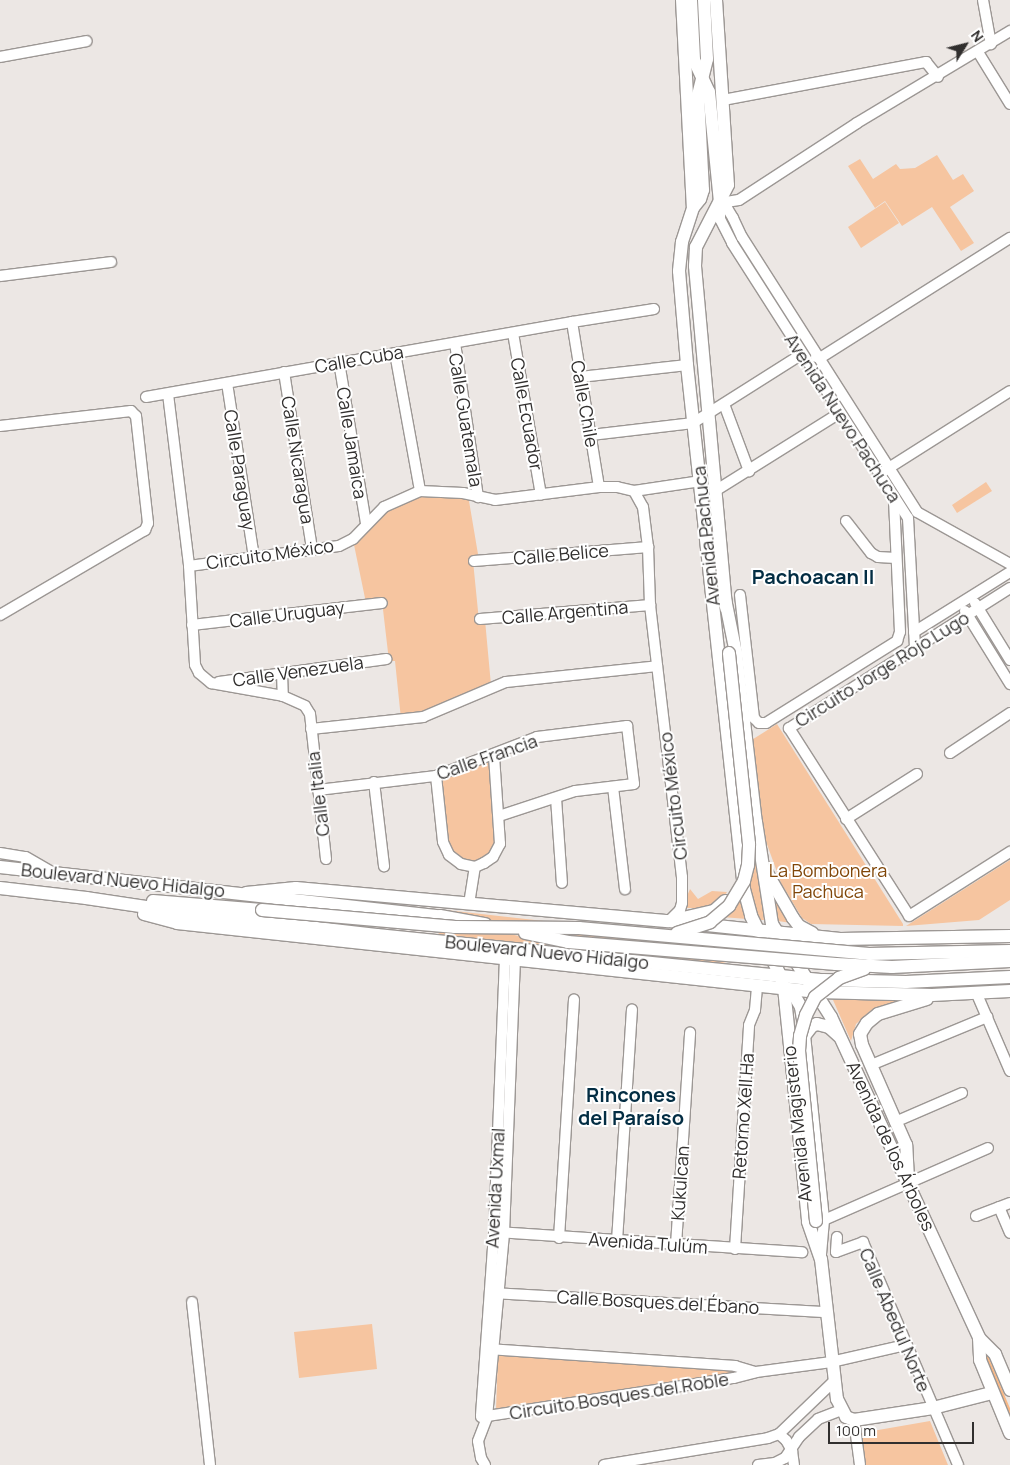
<!DOCTYPE html>
<html>
<head>
<meta charset="utf-8">
<style>
  body { margin:0 }
  #map { position:relative; width:1010px; height:1465px; overflow:hidden; background:#ece7e4; font-family:Manrope,sans-serif }
  div>[style] { position:absolute }
  [style*='--x'] { left:calc(var(--x)*1px); top:calc(var(--y)*1px); width:calc(var(--w)*1px); rotate:calc(var(--a)*1deg) }
  .green>* { inset:0; background:#f6c5a0 }
  .stream>* { height:3px; margin:-1.5px; padding:0 1.5px; transform-origin:1.5px; border-radius:1.5px; background:#f9b885 }
  .roads { filter:drop-shadow(1px 0 #9c9794) drop-shadow(-1px 0 #9c9794) drop-shadow(0 1px #9c9794) drop-shadow(0 -1px #9c9794) }
  .minor>* { height:10px; margin:-5px; padding:0 5px; transform-origin:5px; border-radius:5px; background:#fff }
  .major>* { height:12px; margin:-6px; padding:0 6px; transform-origin:6px; border-radius:6px; background:#fff }
  .bridges { filter:drop-shadow(1px 0 #9c9794) drop-shadow(-1px 0 #9c9794) drop-shadow(0 1px #9c9794) drop-shadow(0 -1px #9c9794) }
  .major-bridge>* { height:12px; margin:-6px; padding:0 6px; transform-origin:6px; border-radius:6px; background:#fff }
  span { translate:-50% -50%; white-space:nowrap; text-align:center; line-height:1.15; -webkit-text-stroke:4px #fff; paint-order:stroke }
  .street-label { font-size:18px; color:#312f2e }
  .park-label { font-size:18px; color:#804608 }
  .quarter-label { font-size:20px; color:#032d43; font-weight:700 }
  .north { position:absolute; left:940px; top:20px; width:50px; height:50px; -webkit-text-stroke:4px #fff; paint-order:stroke; rotate:54deg; font-size:14px; font-weight:700; line-height:20px; text-align:center; color:#312f2e }
  .north::after { content:''; display:block; margin:auto; width:18px; height:22px; background:#312f2e; clip-path:polygon(50% 0,100% 100%,50% 72%,0 100%) }
  .scale { position:absolute; left:828px; top:1422px; width:146px; height:22px; box-sizing:border-box; border:2px solid #312f2e; border-top:0; padding-left:6px; font-size:15px; line-height:18px; white-space:nowrap; color:#312f2e; -webkit-text-stroke:4px #fff; paint-order:stroke }
</style>
</head>
<body>
<div id="map">
  <div class="green">
    <i style="clip-path:polygon(937px 155px,953px 180px,963px 174px,974px 191px,950px 207px,974px 243px,961px 251px,932px 207px,902px 226px,885px 201px,875px 208px,848px 166px,860px 159px,873px 179px,896px 164px,900px 169px,915px 168px)"></i>
    <i style="clip-path:polygon(885px 202px,899px 223px,861px 248px,848px 227px)"></i>
    <i style="clip-path:polygon(986px 482px,992px 491px,957px 513px,952px 505px)"></i>
    <i style="clip-path:polygon(421px 492px,468px 495px,479px 560px,473px 561px,479px 621px,485px 620px,491px 685px,442px 712px,401px 719px,395px 661px,389px 661px,382px 601px,366px 603px,353px 540px,385px 508px)"></i>
    <i style="clip-path:polygon(777px 724px,903px 924px,903px 926px,811px 924px,802px 918px,781px 883px,760px 825px,750px 741px)"></i>
    <i style="clip-path:polygon(494px 756px,500px 844px,475px 867px,449px 855px,436px 776px)"></i>
    <i style="clip-path:polygon(756px 840px,764px 920px,761px 920px,755px 910px,749px 889px)"></i>
    <i style="clip-path:polygon(1010px 860px,1010px 900px,979px 920px,906px 926px)"></i>
    <i style="clip-path:polygon(690px 889px,698px 899px,712px 891px,727px 892px,720px 902px,704px 908px,687px 908px,687px 896px)"></i>
    <i style="clip-path:polygon(739px 890px,747px 919px,722px 917px)"></i>
    <i style="clip-path:polygon(773px 895px,791px 923px,778px 921px)"></i>
    <i style="clip-path:polygon(446px 910px,544px 921px,485px 921px)"></i>
    <i style="clip-path:polygon(565px 922px,761px 948px,739px 959px,718px 964px,443px 936px,438px 933px,506px 933px,562px 946px)"></i>
    <i style="clip-path:polygon(1010px 982px,1010px 985px,907px 990px,832px 984px)"></i>
    <i style="clip-path:polygon(835px 998px,912px 999px,870px 1011px,856px 1024px,851px 1041px,833px 1000px)"></i>
    <i style="clip-path:polygon(372px 1324px,377px 1369px,299px 1378px,294px 1332px)"></i>
    <i style="clip-path:polygon(498px 1354px,721px 1368px,737px 1372px,496px 1410px)"></i>
    <i style="clip-path:polygon(930px 1421px,948px 1465px,865px 1465px,861px 1433px)"></i>
  </div>
  <div class="stream">
    <i style="--x:984;--y:1351;--w:67;--a:67.2"></i>
  </div>
  <div class="roads">
    <div class="minor">
      <i style="--x:983;--y:0;--w:45;--a:79.7"></i>
      <i style="--x:978;--y:52;--w:61;--a:58.4"></i>
      <i style="--x:0;--y:57;--w:88;--a:-10.4"></i>
      <i style="--x:723;--y:100;--w:207;--a:-10.6"></i>
      <i style="--x:926;--y:62;--w:19;--a:51"></i>
      <i style="--x:720;--y:203;--w:16;--a:90"></i>
      <i style="--x:720;--y:219;--w:27;--a:63"></i>
      <i style="--x:732;--y:243;--w:326;--a:57.4"></i>
      <i style="--x:908;--y:518;--w:131;--a:86.9"></i>
      <i style="--x:720;--y:203;--w:9;--a:36"></i>
      <i style="--x:727;--y:208;--w:12;--a:59"></i>
      <i style="--x:733;--y:218;--w:21;--a:65"></i>
      <i style="--x:742;--y:237;--w:326;--a:57.5"></i>
      <i style="--x:917;--y:512;--w:107;--a:29.2"></i>
      <i style="--x:720;--y:203;--w:19;--a:-9"></i>
      <i style="--x:739;--y:200;--w:141;--a:-33.1"></i>
      <i style="--x:857;--y:123;--w:179;--a:-31"></i>
      <i style="--x:0;--y:276;--w:112;--a:-7.2"></i>
      <i style="--x:572;--y:322;--w:167;--a:80.7"></i>
      <i style="--x:513;--y:333;--w:164;--a:80.2"></i>
      <i style="--x:455;--y:343;--w:156;--a:81.5"></i>
      <i style="--x:395;--y:353;--w:140;--a:79.7"></i>
      <i style="--x:816;--y:357;--w:4;--a:14"></i>
      <i style="--x:820;--y:358;--w:225;--a:-32.3"></i>
      <i style="--x:339;--y:362;--w:164;--a:80.5"></i>
      <i style="--x:284;--y:372;--w:178;--a:81"></i>
      <i style="--x:580;--y:377;--w:108;--a:-6.4"></i>
      <i style="--x:227;--y:383;--w:176;--a:81.2"></i>
      <i style="--x:168;--y:394;--w:173;--a:83"></i>
      <i style="--x:189;--y:566;--w:99;--a:86.5"></i>
      <i style="--x:195;--y:665;--w:9;--a:63"></i>
      <i style="--x:199;--y:673;--w:16;--a:40"></i>
      <i style="--x:211;--y:683;--w:73;--a:10.2"></i>
      <i style="--x:283;--y:696;--w:24;--a:24"></i>
      <i style="--x:305;--y:706;--w:9;--a:58"></i>
      <i style="--x:310;--y:714;--w:146;--a:83.7"></i>
      <i style="--x:146;--y:397;--w:433;--a:-10"></i>
      <i style="--x:572;--y:322;--w:83;--a:-9"></i>
      <i style="--x:724;--y:404;--w:72;--a:69.5"></i>
      <i style="--x:0;--y:426;--w:132;--a:-6.5"></i>
      <i style="--x:131;--y:411;--w:7;--a:45"></i>
      <i style="--x:136;--y:416;--w:108;--a:83.6"></i>
      <i style="--x:148;--y:523;--w:8;--a:113"></i>
      <i style="--x:145;--y:530;--w:168;--a:149.6"></i>
      <i style="--x:591;--y:435;--w:103;--a:-6.7"></i>
      <i style="--x:693;--y:423;--w:129;--a:-32.3"></i>
      <i style="--x:884;--y:471;--w:149;--a:-32.4"></i>
      <i style="--x:634;--y:491;--w:61;--a:-8.5"></i>
      <i style="--x:715;--y:491;--w:147;--a:-32"></i>
      <i style="--x:846;--y:521;--w:41;--a:52"></i>
      <i style="--x:871;--y:553;--w:8;--a:30"></i>
      <i style="--x:878;--y:557;--w:18;--a:3"></i>
      <i style="--x:474;--y:561;--w:175;--a:-4.6"></i>
      <i style="--x:189;--y:566;--w:151;--a:-7.6"></i>
      <i style="--x:339;--y:546;--w:16;--a:-27"></i>
      <i style="--x:353;--y:539;--w:45;--a:-45.9"></i>
      <i style="--x:384;--y:507;--w:39;--a:-24"></i>
      <i style="--x:420;--y:491;--w:43;--a:2.7"></i>
      <i style="--x:463;--y:493;--w:33;--a:12"></i>
      <i style="--x:495;--y:500;--w:105;--a:-7.1"></i>
      <i style="--x:599;--y:487;--w:18;--a:0"></i>
      <i style="--x:617;--y:487;--w:17;--a:13"></i>
      <i style="--x:634;--y:491;--w:18;--a:61"></i>
      <i style="--x:643;--y:507;--w:40;--a:82.9"></i>
      <i style="--x:648;--y:547;--w:58;--a:88"></i>
      <i style="--x:650;--y:605;--w:274;--a:83.3"></i>
      <i style="--x:682;--y:877;--w:26;--a:90"></i>
      <i style="--x:682;--y:903;--w:7;--a:106"></i>
      <i style="--x:680;--y:910;--w:16;--a:135"></i>
      <i style="--x:1010;--y:588;--w:262;--a:147.6"></i>
      <i style="--x:789;--y:728;--w:223;--a:57.4"></i>
      <i style="--x:909;--y:916;--w:120;--a:-32.4"></i>
      <i style="--x:740;--y:595;--w:124;--a:83.5"></i>
      <i style="--x:754;--y:718;--w:7;--a:45"></i>
      <i style="--x:759;--y:723;--w:7;--a:0"></i>
      <i style="--x:766;--y:723;--w:155;--a:-32"></i>
      <i style="--x:897;--y:641;--w:9;--a:-72"></i>
      <i style="--x:900;--y:632;--w:133;--a:-92.6"></i>
      <i style="--x:975;--y:603;--w:67;--a:58.4"></i>
      <i style="--x:965;--y:611;--w:86;--a:58.3"></i>
      <i style="--x:480;--y:619;--w:171;--a:-4.7"></i>
      <i style="--x:192;--y:625;--w:191;--a:-6.6"></i>
      <i style="--x:914;--y:632;--w:113;--a:-32"></i>
      <i style="--x:282;--y:673;--w:23;--a:88"></i>
      <i style="--x:219;--y:682;--w:169;--a:-7.8"></i>
      <i style="--x:311;--y:729;--w:113;--a:-6.1"></i>
      <i style="--x:423;--y:717;--w:90;--a:-22.9"></i>
      <i style="--x:506;--y:682;--w:152;--a:-6"></i>
      <i style="--x:950;--y:753;--w:72;--a:-33.7"></i>
      <i style="--x:436;--y:776;--w:66;--a:83.9"></i>
      <i style="--x:443;--y:842;--w:14;--a:65"></i>
      <i style="--x:449;--y:855;--w:15;--a:37"></i>
      <i style="--x:461;--y:864;--w:14;--a:12"></i>
      <i style="--x:475;--y:867;--w:10;--a:-24"></i>
      <i style="--x:484;--y:863;--w:11;--a:-34"></i>
      <i style="--x:493;--y:857;--w:15;--a:-62"></i>
      <i style="--x:500;--y:844;--w:88;--a:-93.9"></i>
      <i style="--x:374;--y:782;--w:85;--a:83.2"></i>
      <i style="--x:613;--y:787;--w:103;--a:83.3"></i>
      <i style="--x:318;--y:790;--w:119;--a:-6.8"></i>
      <i style="--x:436;--y:776;--w:108;--a:-21.1"></i>
      <i style="--x:537;--y:737;--w:91;--a:-7"></i>
      <i style="--x:627;--y:726;--w:58;--a:83.1"></i>
      <i style="--x:634;--y:784;--w:59;--a:173.2"></i>
      <i style="--x:575;--y:791;--w:80;--a:161.8"></i>
      <i style="--x:556;--y:798;--w:85;--a:86"></i>
      <i style="--x:846;--y:819;--w:84;--a:-32.4"></i>
      <i style="--x:0;--y:853;--w:26;--a:9"></i>
      <i style="--x:26;--y:857;--w:32;--a:30"></i>
      <i style="--x:469;--y:904;--w:37;--a:-81"></i>
      <i style="--x:976;--y:992;--w:86;--a:66.7"></i>
      <i style="--x:805;--y:1035;--w:186;--a:84.1"></i>
      <i style="--x:824;--y:1220;--w:36;--a:95"></i>
      <i style="--x:871;--y:1065;--w:126;--a:-22.5"></i>
      <i style="--x:895;--y:1122;--w:73;--a:-23.4"></i>
      <i style="--x:999;--y:1207;--w:28;--a:67"></i>
      <i style="--x:976;--y:1216;--w:36;--a:-21"></i>
      <i style="--x:824;--y:1220;--w:179;--a:-23.7"></i>
      <i style="--x:497;--y:1232;--w:306;--a:3.8"></i>
      <i style="--x:837;--y:1237;--w:15;--a:94"></i>
      <i style="--x:836;--y:1252;--w:29;--a:-20"></i>
      <i style="--x:863;--y:1242;--w:242;--a:66.9"></i>
      <i style="--x:559;--y:1238;--w:239;--a:-86.4"></i>
      <i style="--x:617;--y:1241;--w:232;--a:-86.3"></i>
      <i style="--x:676;--y:1245;--w:213;--a:-86.2"></i>
      <i style="--x:735;--y:1249;--w:224;--a:-86.4"></i>
      <i style="--x:749;--y:1025;--w:16;--a:-68"></i>
      <i style="--x:755;--y:1010;--w:25;--a:-85"></i>
      <i style="--x:493;--y:1293;--w:334;--a:3.3"></i>
      <i style="--x:192;--y:1302;--w:164;--a:83.7"></i>
      <i style="--x:488;--y:1349;--w:248;--a:3.9"></i>
      <i style="--x:735;--y:1366;--w:21;--a:17"></i>
      <i style="--x:481;--y:1415;--w:183;--a:-85.9"></i>
      <i style="--x:494;--y:1232;--w:272;--a:-87.7"></i>
      <i style="--x:481;--y:1417;--w:256;--a:-8.8"></i>
      <i style="--x:734;--y:1378;--w:23;--a:-15"></i>
      <i style="--x:756;--y:1372;--w:76;--a:-7.6"></i>
      <i style="--x:831;--y:1362;--w:77;--a:-12.8"></i>
      <i style="--x:854;--y:1420;--w:45;--a:82.4"></i>
      <i style="--x:779;--y:1434;--w:9;--a:41"></i>
      <i style="--x:786;--y:1440;--w:13;--a:61"></i>
      <i style="--x:792;--y:1451;--w:14;--a:82"></i>
      <i style="--x:485;--y:1465;--w:8;--a:-120"></i>
      <i style="--x:481;--y:1458;--w:17;--a:-100"></i>
      <i style="--x:478;--y:1441;--w:26;--a:-69"></i>
      <i style="--x:487;--y:1417;--w:185;--a:-84.7"></i>
      <i style="--x:504;--y:1233;--w:273;--a:-87.7"></i>
      <i style="--x:604;--y:1465;--w:166;--a:-9.3"></i>
      <i style="--x:768;--y:1438;--w:12;--a:-20"></i>
      <i style="--x:779;--y:1434;--w:76;--a:-43.9"></i>
      <i style="--x:758;--y:1465;--w:17;--a:-7"></i>
      <i style="--x:775;--y:1463;--w:11;--a:-27"></i>
      <i style="--x:785;--y:1458;--w:25;--a:-56"></i>
      <i style="--x:799;--y:1437;--w:26;--a:-43"></i>
      <i style="--x:818;--y:1419;--w:25;--a:-21"></i>
    </div>
    <div class="major">
      <i style="--x:682;--y:0;--w:207;--a:87"></i>
      <i style="--x:691;--y:0;--w:60;--a:87.1"></i>
      <i style="--x:694;--y:60;--w:35;--a:65"></i>
      <i style="--x:709;--y:92;--w:112;--a:84.3"></i>
      <i style="--x:704;--y:0;--w:59;--a:87.1"></i>
      <i style="--x:707;--y:59;--w:37;--a:104"></i>
      <i style="--x:698;--y:95;--w:95;--a:87"></i>
      <i style="--x:703;--y:190;--w:9;--a:108"></i>
      <i style="--x:700;--y:199;--w:11;--a:128"></i>
      <i style="--x:693;--y:208;--w:36;--a:108"></i>
      <i style="--x:682;--y:242;--w:29;--a:96"></i>
      <i style="--x:679;--y:271;--w:94;--a:85.1"></i>
      <i style="--x:687;--y:365;--w:527;--a:83.79"></i>
      <i style="--x:744;--y:889;--w:28;--a:75"></i>
      <i style="--x:751;--y:916;--w:66;--a:63.8"></i>
      <i style="--x:780;--y:975;--w:14;--a:73"></i>
      <i style="--x:784;--y:988;--w:235;--a:84.1"></i>
      <i style="--x:808;--y:1222;--w:39;--a:71"></i>
      <i style="--x:821;--y:1259;--w:141;--a:83.5"></i>
      <i style="--x:837;--y:1399;--w:20;--a:63"></i>
      <i style="--x:846;--y:1417;--w:9;--a:21"></i>
      <i style="--x:854;--y:1420;--w:80;--a:-8.6"></i>
      <i style="--x:933;--y:1408;--w:61;--a:-14.3"></i>
      <i style="--x:716;--y:0;--w:185;--a:86.3"></i>
      <i style="--x:728;--y:185;--w:70;--a:117.3"></i>
      <i style="--x:696;--y:247;--w:19;--a:93"></i>
      <i style="--x:695;--y:266;--w:343;--a:84.8"></i>
      <i style="--x:725;--y:599;--w:55;--a:78.5"></i>
      <i style="--x:736;--y:653;--w:170;--a:83.3"></i>
      <i style="--x:756;--y:822;--w:103;--a:81.1"></i>
      <i style="--x:772;--y:924;--w:110;--a:57.6"></i>
      <i style="--x:831;--y:1017;--w:353;--a:65.2"></i>
      <i style="--x:979;--y:1338;--w:23;--a:45"></i>
      <i style="--x:995;--y:1354;--w:39;--a:67"></i>
      <i style="--x:0;--y:867;--w:443;--a:6.4"></i>
      <i style="--x:440;--y:916;--w:46;--a:10.1"></i>
      <i style="--x:767;--y:873;--w:52;--a:60"></i>
      <i style="--x:793;--y:918;--w:10;--a:53"></i>
      <i style="--x:799;--y:926;--w:15;--a:28"></i>
      <i style="--x:0;--y:888;--w:87;--a:6.6"></i>
      <i style="--x:86;--y:898;--w:101;--a:8.5"></i>
      <i style="--x:186;--y:913;--w:192;--a:6.6"></i>
      <i style="--x:377;--y:935;--w:448;--a:5.8"></i>
      <i style="--x:823;--y:980;--w:83;--a:1.4"></i>
      <i style="--x:906;--y:982;--w:104;--a:-2.8"></i>
      <i style="--x:246;--y:893;--w:50;--a:-5.7"></i>
      <i style="--x:296;--y:888;--w:374;--a:5.1"></i>
      <i style="--x:669;--y:921;--w:172;--a:6"></i>
      <i style="--x:840;--y:939;--w:170;--a:-1"></i>
      <i style="--x:153;--y:901;--w:109;--a:4.7"></i>
      <i style="--x:144;--y:914;--w:34;--a:15"></i>
      <i style="--x:177;--y:923;--w:644;--a:6.15"></i>
      <i style="--x:817;--y:992;--w:115;--a:1.5"></i>
      <i style="--x:932;--y:995;--w:78;--a:-2.9"></i>
      <i style="--x:683;--y:918;--w:32;--a:-13"></i>
      <i style="--x:714;--y:911;--w:15;--a:-42"></i>
      <i style="--x:784;--y:988;--w:12;--a:35"></i>
      <i style="--x:794;--y:995;--w:14;--a:60"></i>
      <i style="--x:801;--y:1007;--w:18;--a:81"></i>
      <i style="--x:805;--y:1035;--w:11;--a:-52"></i>
      <i style="--x:812;--y:1026;--w:5;--a:-22"></i>
      <i style="--x:817;--y:1024;--w:12;--a:14"></i>
      <i style="--x:829;--y:1027;--w:13;--a:42"></i>
      <i style="--x:908;--y:1179;--w:34;--a:-93"></i>
      <i style="--x:906;--y:1145;--w:109;--a:-113.7"></i>
      <i style="--x:862;--y:1045;--w:11;--a:-100"></i>
      <i style="--x:860;--y:1034;--w:13;--a:-58"></i>
      <i style="--x:867;--y:1023;--w:14;--a:-39"></i>
      <i style="--x:878;--y:1014;--w:51;--a:-17"></i>
      <i style="--x:979;--y:1338;--w:22;--a:87"></i>
      <i style="--x:980;--y:1360;--w:79;--a:67.7"></i>
    </div>
  </div>
  <div class="bridges">
    <div class="major-bridge">
      <i style="--x:262;--y:910;--w:194;--a:5"></i>
      <i style="--x:455;--y:927;--w:124;--a:0.5"></i>
      <i style="--x:579;--y:928;--w:291;--a:5.1"></i>
      <i style="--x:869;--y:954;--w:141;--a:-1.2"></i>
      <i style="--x:525;--y:933;--w:44;--a:11.8"></i>
      <i style="--x:568;--y:942;--w:269;--a:4.7"></i>
      <i style="--x:836;--y:964;--w:56;--a:3.1"></i>
      <i style="--x:892;--y:967;--w:118;--a:-2.9"></i>
      <i style="--x:677;--y:933;--w:35;--a:-18"></i>
      <i style="--x:710;--y:922;--w:25;--a:-40"></i>
      <i style="--x:729;--y:906;--w:29;--a:-59"></i>
      <i style="--x:744;--y:881;--w:16;--a:-76"></i>
      <i style="--x:748;--y:865;--w:21;--a:-87"></i>
      <i style="--x:749;--y:844;--w:192;--a:-96"></i>
      <i style="--x:816;--y:1221;--w:171;--a:-95.7"></i>
      <i style="--x:799;--y:1051;--w:15;--a:-86"></i>
      <i style="--x:800;--y:1036;--w:22;--a:-74"></i>
      <i style="--x:806;--y:1015;--w:20;--a:-63"></i>
      <i style="--x:815;--y:997;--w:31;--a:-38"></i>
      <i style="--x:839;--y:978;--w:27;--a:-20"></i>
    </div>
  </div>
  <div class="street-label">
    <span style="left:359px;top:359px;rotate:-10deg">Calle Cuba</span>
    <span style="left:585px;top:404px;rotate:80deg">Calle Chile</span>
    <span style="left:527px;top:414px;rotate:80deg">Calle Ecuador</span>
    <span style="left:843px;top:418px;rotate:57deg">Avenida Nuevo Pachuca</span>
    <span style="left:466px;top:420px;rotate:81deg">Calle Guatemala</span>
    <span style="left:352px;top:443px;rotate:81deg">Calle Jamaica</span>
    <span style="left:298px;top:460px;rotate:81deg">Calle Nicaragua</span>
    <span style="left:240px;top:470px;rotate:81deg">Calle Paraguay</span>
    <span style="left:706px;top:536px;rotate:-96deg">Avenida Pachuca</span>
    <span style="left:270px;top:554px;rotate:-8deg">Circuito México</span>
    <span style="left:561px;top:554px;rotate:-5deg">Calle Belice</span>
    <span style="left:565px;top:612px;rotate:-5deg">Calle Argentina</span>
    <span style="left:287px;top:614px;rotate:-7deg">Calle Uruguay</span>
    <span style="left:882px;top:669px;rotate:-32deg">Circuito Jorge Rojo Lugo</span>
    <span style="left:298px;top:671px;rotate:-8deg">Calle Venezuela</span>
    <span style="left:487px;top:757px;rotate:-19deg">Calle Francia</span>
    <span style="left:318px;top:794px;rotate:-97deg">Calle Italia</span>
    <span style="left:673px;top:796px;rotate:-97deg">Circuito México</span>
    <span style="left:123px;top:880px;rotate:6deg">Boulevard Nuevo Hidalgo</span>
    <span style="left:547px;top:952px;rotate:6deg">Boulevard Nuevo Hidalgo</span>
    <span style="left:743px;top:1116px;rotate:-86deg">Retorno Xell Ha</span>
    <span style="left:797px;top:1124px;rotate:-96deg">Avenida Magisterio</span>
    <span style="left:891px;top:1146px;rotate:65deg">Avenida de los Árboles</span>
    <span style="left:680px;top:1183px;rotate:-86deg">Kukulcan</span>
    <span style="left:495px;top:1188px;rotate:-87deg">Avenida Uxmal</span>
    <span style="left:648px;top:1243px;rotate:4deg">Avenida Tulúm</span>
    <span style="left:658px;top:1302px;rotate:3deg">Calle Bosques del Ébano</span>
    <span style="left:895px;top:1320px;rotate:67deg">Calle Abedul Norte</span>
    <span style="left:619px;top:1396px;rotate:-9deg">Circuito Bosques del Roble</span>
  </div>
  <div class="park-label">
    <span style="left:828px;top:881px">La Bombonera<br>Pachuca</span>
  </div>
  <div class="quarter-label">
    <span style="left:813px;top:576px">Pachoacan II</span>
    <span style="left:631px;top:1106px">Rincones<br>del Paraíso</span>
  </div>
  <div class="north">N</div>
  <div class="scale">100 m</div>
</div>
</body>
</html>
